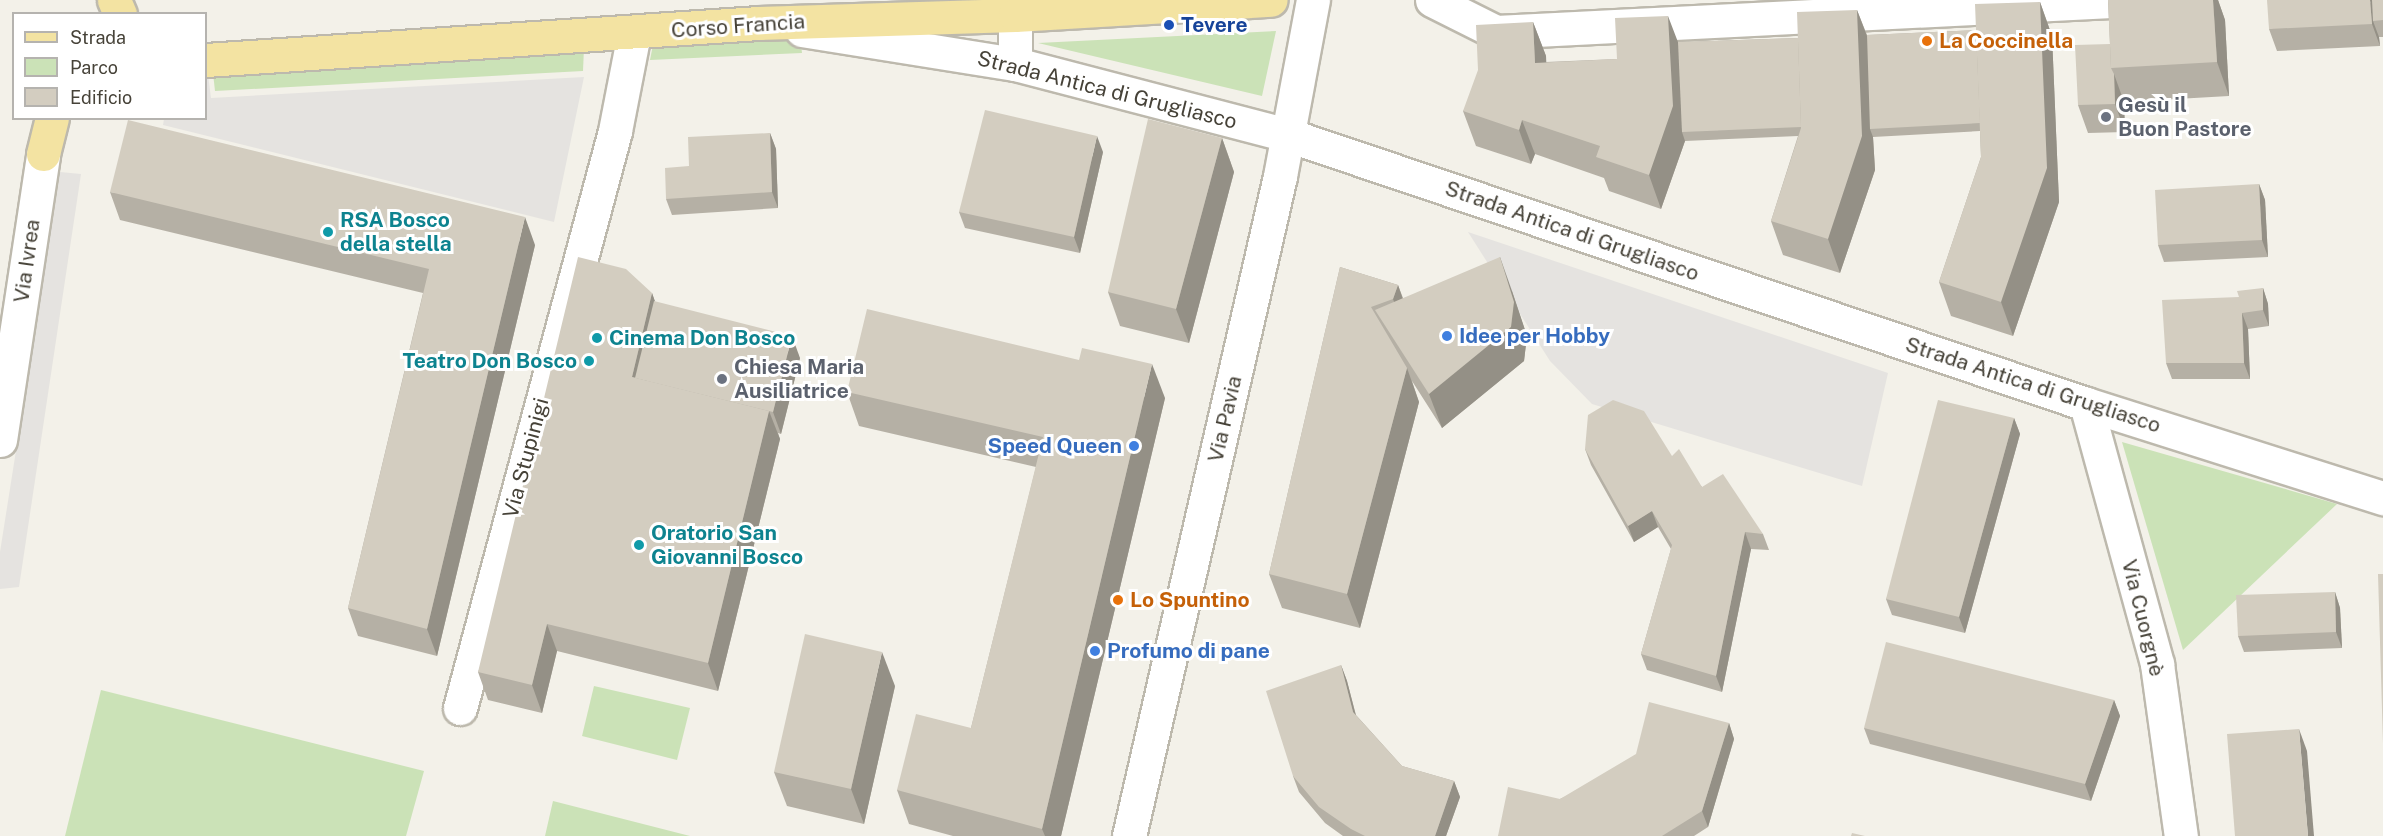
<!DOCTYPE html>
<html>
<head>
<meta charset="utf-8">
<style>
  body { margin:0 }
  #map { position:relative; width:2383px; height:836px; overflow:hidden; background:#f3f1e9; font-family:"Public Sans",sans-serif }
  div>[style] { position:absolute }
  [style*='--x'] { left:calc(var(--x)*1px); top:calc(var(--y)*1px); width:calc(var(--w)*1px); rotate:calc(var(--a)*1deg) }
  .green>* { inset:0; background:#cbe2b7 }
  .parking>* { inset:0; background:#e5e3e0 }
  .roads { filter:drop-shadow(2px 0 #bdb9ad) drop-shadow(-2px 0 #bdb9ad) drop-shadow(0 2px #bdb9ad) drop-shadow(0 -2px #bdb9ad) }
  .street>* { height:33px; margin:-16.5px; padding:0 16.5px; transform-origin:16.5px; border-radius:16.5px; background:#fff }
  .primary>* { height:33px; margin:-16.5px; padding:0 16.5px; transform-origin:16.5px; border-radius:16.5px; background:#f3e3a2 }
  .wall>* { inset:0; background:#b5b0a5 }
  .shaded-wall>* { inset:0; background:#949086 }
  .building>* { inset:0; background:#d3cdc0 }
  .dots>* { width:16px; height:16px; translate:-50% -50%; box-sizing:border-box; border:3px solid #fff; border-radius:50% }
  span { translate:-50% -50%; white-space:nowrap; text-align:center; line-height:1.15; -webkit-text-stroke:6px #fff; paint-order:stroke }
  .transit-label { font-size:21px; color:#164399; font-weight:700 }
  .left { translate:0 -50%; text-align:left }
  .street-label { font-size:21px; color:#464238 }
  .food-label { font-size:21px; color:#c56008; font-weight:700 }
  .worship-label { font-size:21px; color:#5b616d; font-weight:700 }
  .culture-label { font-size:21px; color:#0d838f; font-weight:700 }
  .right { translate:-100% -50%; text-align:right }
  .shop-label { font-size:21px; color:#366cbe; font-weight:700 }
  .legend { position:absolute; left:12px; top:12px; width:195px; height:108px; box-sizing:border-box; background:#fff; border:2px solid #b5b3af; margin:0; padding:8px 10px; list-style:none; font-size:18px; color:#464238 }
  .legend li { display:flex; align-items:center; gap:12px; height:30px }
  .legend b { width:30px; border:2px solid #b5b3af }
</style>
</head>
<body>
<div id="map">
  <div class="green">
    <i style="clip-path:polygon(799px 30px,802px 53px,650px 60px,654px 40px)"></i>
    <i style="clip-path:polygon(1276px 31px,1262px 96px,1038px 43px)"></i>
    <i style="clip-path:polygon(584px 48px,583px 71px,215px 91px,213px 73px)"></i>
    <i style="clip-path:polygon(2122px 442px,2337px 504px,2183px 650px)"></i>
    <i style="clip-path:polygon(594px 686px,690px 708px,677px 760px,582px 736px)"></i>
    <i style="clip-path:polygon(101px 690px,424px 771px,406px 836px,65px 836px)"></i>
    <i style="clip-path:polygon(553px 801px,690px 836px,545px 836px)"></i>
  </div>
  <div class="parking">
    <i style="clip-path:polygon(206px 59px,211px 98px,584px 77px,554px 222px,163px 125px,164px 119px,206px 118px)"></i>
    <i style="clip-path:polygon(60px 172px,81px 174px,19px 587px,0 589px,0 552px)"></i>
    <i style="clip-path:polygon(1468px 232px,1888px 373px,1862px 486px,1592px 404px,1550px 361px)"></i>
  </div>
  <div class="roads">
    <div class="street">
      <i style="--x:1432;--y:0;--w:72;--a:26.6"></i>
      <i style="--x:1496;--y:32;--w:636;--a:-2.88"></i>
      <i style="--x:802;--y:30;--w:216;--a:9.1"></i>
      <i style="--x:1015;--y:64;--w:282;--a:14.6"></i>
      <i style="--x:1288;--y:135;--w:842;--a:18.63"></i>
      <i style="--x:2086;--y:404;--w:312;--a:17.6"></i>
      <i style="--x:1015;--y:64;--w:49;--a:-90"></i>
      <i style="--x:2086;--y:404;--w:270;--a:74.7"></i>
      <i style="--x:2157;--y:664;--w:174;--a:82.1"></i>
      <i style="--x:0;--y:440;--w:289;--a:-81.4"></i>
      <i style="--x:460;--y:708;--w:597;--a:-74.96"></i>
      <i style="--x:615;--y:131;--w:100;--a:-79"></i>
      <i style="--x:1129;--y:836;--w:677;--a:-77.11"></i>
      <i style="--x:1280;--y:176;--w:179;--a:-79.4"></i>
    </div>
    <div class="primary">
      <i style="--x:114;--y:0;--w:15;--a:67"></i>
      <i style="--x:206;--y:60;--w:553;--a:-3.83"></i>
      <i style="--x:758;--y:23;--w:257;--a:-1.8"></i>
      <i style="--x:1015;--y:15;--w:256;--a:-3.4"></i>
      <i style="--x:43;--y:154;--w:37;--a:-76"></i>
    </div>
  </div>
  <div class="wall">
    <i style="clip-path:polygon(2108px 0,2218px 0,2225px 20px,2229px 96px,2124px 102px,2125px 132px,2088px 133px,2078px 105px,2110px 44px)"></i>
    <i style="clip-path:polygon(2383px 0,2383px 37px,2379px 37px,2380px 46px,2277px 51px,2269px 29px)"></i>
    <i style="clip-path:polygon(2040px 2px,2052px 36px,2059px 202px,2013px 336px,1951px 316px,1939px 282px,1981px 157px,1980px 131px,1873px 137px,1875px 170px,1840px 273px,1783px 255px,1771px 221px,1798px 136px,1685px 141px,1661px 209px,1609px 191px,1604px 178px,1535px 154px,1531px 164px,1476px 146px,1463px 111px,1533px 22px,1546px 56px,1546px 62px,1617px 59px,1678px 42px,1798px 38px,1857px 10px,1867px 35px,1976px 30px)"></i>
    <i style="clip-path:polygon(770px 133px,776px 149px,778px 208px,672px 215px,666px 199px,689px 166px)"></i>
    <i style="clip-path:polygon(1222px 138px,1234px 172px,1189px 343px,1120px 326px,1108px 292px)"></i>
    <i style="clip-path:polygon(1103px 152px,1080px 253px,965px 228px,959px 212px)"></i>
    <i style="clip-path:polygon(2259px 184px,2265px 200px,2268px 257px,2164px 262px,2158px 245px)"></i>
    <i style="clip-path:polygon(110px 192px,535px 245px,437px 656px,358px 636px,348px 608px,423px 293px,120px 220px)"></i>
    <i style="clip-path:polygon(1340px 267px,1398px 285px,1403px 298px,1512px 291px,1527px 336px,1524px 361px,1442px 428px,1412px 381px,1419px 402px,1360px 628px,1282px 608px,1269px 574px)"></i>
    <i style="clip-path:polygon(2263px 288px,2268px 304px,2269px 326px,2248px 329px,2250px 379px,2172px 379px,2166px 363px,2239px 297px)"></i>
    <i style="clip-path:polygon(652px 293px,655px 302px,800px 358px,781px 434px,778px 433px,780px 439px,718px 691px,557px 651px,542px 713px,488px 700px,478px 672px)"></i>
    <i style="clip-path:polygon(847px 392px,1165px 398px,1061px 836px,953px 836px,909px 824px,897px 790px,971px 728px,1036px 467px,859px 426px)"></i>
    <i style="clip-path:polygon(2014px 418px,2020px 434px,1965px 633px,1892px 615px,1886px 599px)"></i>
    <i style="clip-path:polygon(1585px 449px,1672px 456px,1702px 487px,1763px 534px,1769px 550px,1751px 549px,1722px 692px,1647px 670px,1641px 654px,1671px 549px,1658px 527px,1634px 542px,1591px 465px)"></i>
    <i style="clip-path:polygon(2335px 592px,2340px 608px,2342px 648px,2244px 652px,2238px 636px)"></i>
    <i style="clip-path:polygon(1341px 665px,1347px 681px,1356px 715px,1402px 766px,1454px 781px,1460px 797px,1446px 836px,1343px 836px,1325px 823px,1299px 792px,1293px 776px)"></i>
    <i style="clip-path:polygon(895px 686px,864px 824px,787px 806px,774px 772px)"></i>
    <i style="clip-path:polygon(2114px 700px,2120px 716px,2091px 801px,1870px 744px,1864px 728px)"></i>
    <i style="clip-path:polygon(1729px 723px,1734px 739px,1708px 827px,1694px 836px,1498px 836px,1560px 799px)"></i>
  </div>
  <div class="shaded-wall">
    <i style="clip-path:polygon(2213px 0,2218px 0,2225px 20px,2229px 96px,2217px 62px)"></i>
    <i style="clip-path:polygon(2370px 0,2377px 0,2373px 21px,2379px 37px,2380px 46px,2372px 24px)"></i>
    <i style="clip-path:polygon(2040px 2px,2052px 36px,2059px 202px,2013px 336px,2001px 302px)"></i>
    <i style="clip-path:polygon(1857px 10px,1870px 44px,1870px 129px,1873px 137px,1875px 170px,1840px 273px,1828px 239px)"></i>
    <i style="clip-path:polygon(1668px 16px,1681px 50px,1682px 132px,1685px 141px,1661px 209px,1649px 175px)"></i>
    <i style="clip-path:polygon(1533px 22px,1546px 56px,1548px 97px,1535px 63px)"></i>
    <i style="clip-path:polygon(2114px 74px,2124px 102px,2125px 132px,2115px 104px)"></i>
    <i style="clip-path:polygon(1522px 120px,1535px 154px,1531px 164px,1519px 130px)"></i>
    <i style="clip-path:polygon(770px 133px,776px 149px,778px 208px,772px 192px)"></i>
    <i style="clip-path:polygon(1097px 136px,1103px 152px,1080px 253px,1074px 237px)"></i>
    <i style="clip-path:polygon(1222px 138px,1234px 172px,1189px 343px,1176px 309px)"></i>
    <i style="clip-path:polygon(2259px 184px,2265px 200px,2268px 257px,2262px 240px)"></i>
    <i style="clip-path:polygon(525px 217px,535px 245px,437px 656px,427px 629px)"></i>
    <i style="clip-path:polygon(1500px 257px,1512px 291px,1527px 336px,1524px 361px,1442px 428px,1429px 394px)"></i>
    <i style="clip-path:polygon(1398px 285px,1410px 320px,1406px 333px,1393px 299px)"></i>
    <i style="clip-path:polygon(2263px 288px,2268px 304px,2269px 326px,2263px 310px)"></i>
    <i style="clip-path:polygon(652px 293px,662px 321px,647px 381px,632px 377px)"></i>
    <i style="clip-path:polygon(2242px 313px,2248px 329px,2250px 379px,2244px 363px)"></i>
    <i style="clip-path:polygon(792px 336px,800px 358px,781px 434px,773px 412px)"></i>
    <i style="clip-path:polygon(1152px 364px,1165px 398px,1061px 836px,1045px 836px,1042px 829px)"></i>
    <i style="clip-path:polygon(1407px 368px,1419px 402px,1360px 628px,1347px 594px)"></i>
    <i style="clip-path:polygon(769px 411px,780px 439px,718px 691px,708px 663px)"></i>
    <i style="clip-path:polygon(2014px 418px,2020px 434px,1965px 633px,1959px 617px)"></i>
    <i style="clip-path:polygon(1652px 511px,1658px 527px,1634px 542px,1628px 526px)"></i>
    <i style="clip-path:polygon(1745px 532px,1751px 549px,1722px 692px,1716px 676px)"></i>
    <i style="clip-path:polygon(2335px 592px,2340px 608px,2342px 648px,2336px 632px)"></i>
    <i style="clip-path:polygon(547px 624px,557px 651px,542px 713px,532px 685px)"></i>
    <i style="clip-path:polygon(882px 652px,895px 686px,864px 824px,851px 789px)"></i>
    <i style="clip-path:polygon(1341px 665px,1347px 681px,1359px 728px,1353px 712px)"></i>
    <i style="clip-path:polygon(2114px 700px,2120px 716px,2091px 801px,2085px 784px)"></i>
    <i style="clip-path:polygon(1729px 723px,1734px 739px,1708px 827px,1702px 811px)"></i>
    <i style="clip-path:polygon(2299px 729px,2307px 751px,2314px 836px,2308px 836px)"></i>
    <i style="clip-path:polygon(1454px 781px,1460px 797px,1446px 836px,1435px 836px)"></i>
  </div>
  <div class="building">
    <i style="clip-path:polygon(2108px 0,2213px 0,2217px 62px,2111px 68px)"></i>
    <i style="clip-path:polygon(2267px 0,2370px 0,2372px 24px,2269px 29px)"></i>
    <i style="clip-path:polygon(2372px 0,2383px 0,2383px 20px,2373px 21px)"></i>
    <i style="clip-path:polygon(2040px 2px,2047px 168px,2001px 302px,1939px 282px,1981px 157px,1975px 4px)"></i>
    <i style="clip-path:polygon(1857px 10px,1862px 136px,1828px 239px,1771px 221px,1801px 128px,1797px 12px)"></i>
    <i style="clip-path:polygon(1668px 16px,1673px 106px,1649px 175px,1596px 157px,1600px 146px,1522px 120px,1519px 130px,1463px 111px,1478px 70px,1476px 25px,1533px 22px,1535px 63px,1617px 59px,1615px 18px)"></i>
    <i style="clip-path:polygon(1976px 30px,1980px 123px,1870px 129px,1867px 35px)"></i>
    <i style="clip-path:polygon(1798px 38px,1801px 127px,1682px 132px,1678px 42px)"></i>
    <i style="clip-path:polygon(2110px 44px,2111px 68px,2114px 74px,2115px 104px,2078px 105px,2075px 45px)"></i>
    <i style="clip-path:polygon(985px 110px,1097px 136px,1074px 237px,959px 212px)"></i>
    <i style="clip-path:polygon(1148px 119px,1222px 138px,1176px 309px,1108px 292px)"></i>
    <i style="clip-path:polygon(128px 120px,525px 217px,427px 629px,348px 608px,429px 269px,110px 192px)"></i>
    <i style="clip-path:polygon(770px 133px,772px 192px,666px 199px,665px 168px,689px 166px,688px 137px)"></i>
    <i style="clip-path:polygon(2259px 184px,2262px 240px,2158px 245px,2155px 190px)"></i>
    <i style="clip-path:polygon(578px 257px,626px 269px,652px 293px,632px 377px,769px 411px,708px 663px,547px 624px,532px 685px,478px 672px)"></i>
    <i style="clip-path:polygon(1500px 257px,1514px 302px,1511px 327px,1429px 394px,1375px 310px)"></i>
    <i style="clip-path:polygon(1340px 267px,1398px 285px,1393px 299px,1371px 307px,1407px 368px,1347px 594px,1269px 574px)"></i>
    <i style="clip-path:polygon(2263px 288px,2263px 310px,2242px 313px,2244px 363px,2166px 363px,2162px 300px,2239px 297px,2237px 291px)"></i>
    <i style="clip-path:polygon(654px 301px,792px 336px,773px 412px,635px 378px)"></i>
    <i style="clip-path:polygon(867px 309px,1079px 360px,1082px 348px,1152px 364px,1042px 829px,897px 790px,916px 714px,971px 728px,1043px 437px,847px 392px)"></i>
    <i style="clip-path:polygon(1613px 400px,1644px 411px,1672px 456px,1679px 449px,1702px 487px,1723px 474px,1763px 534px,1745px 532px,1716px 676px,1641px 654px,1672px 545px,1652px 511px,1628px 526px,1585px 449px,1588px 415px)"></i>
    <i style="clip-path:polygon(1938px 400px,2014px 418px,1959px 617px,1886px 599px)"></i>
    <i style="clip-path:polygon(2378px 574px,2383px 574px,2383px 744px)"></i>
    <i style="clip-path:polygon(2335px 592px,2336px 632px,2238px 636px,2236px 595px)"></i>
    <i style="clip-path:polygon(805px 634px,882px 652px,851px 789px,774px 772px)"></i>
    <i style="clip-path:polygon(1886px 642px,2114px 700px,2085px 784px,1864px 728px)"></i>
    <i style="clip-path:polygon(1341px 665px,1353px 712px,1402px 766px,1454px 781px,1435px 836px,1365px 836px,1351px 829px,1319px 807px,1293px 776px,1266px 691px)"></i>
    <i style="clip-path:polygon(1649px 702px,1729px 723px,1702px 811px,1662px 836px,1498px 836px,1508px 787px,1560px 799px,1636px 754px)"></i>
    <i style="clip-path:polygon(2299px 729px,2308px 836px,2235px 836px,2227px 734px)"></i>
    <i style="clip-path:polygon(1852px 833px,1865px 836px,1851px 836px)"></i>
  </div>
  <div class="dots">
    <i style="left:1169px;top:25px;background:#1a4fb4"></i>
    <i style="left:1927px;top:41px;background:#e8710a"></i>
    <i style="left:2106px;top:117px;background:#6b7280"></i>
    <i style="left:328px;top:232px;background:#0f9aa8"></i>
    <i style="left:1447px;top:336px;background:#3f7fe0"></i>
    <i style="left:597px;top:338px;background:#0f9aa8"></i>
    <i style="left:589px;top:361px;background:#0f9aa8"></i>
    <i style="left:722px;top:379px;background:#6b7280"></i>
    <i style="left:1134px;top:446px;background:#3f7fe0"></i>
    <i style="left:639px;top:545px;background:#0f9aa8"></i>
    <i style="left:1118px;top:600px;background:#e8710a"></i>
    <i style="left:1095px;top:651px;background:#3f7fe0"></i>
  </div>
  <div class="transit-label">
    <span class="left" style="left:1181px;top:25px">Tevere</span>
  </div>
  <div class="street-label">
    <span style="left:738px;top:26px;rotate:-4deg">Corso Francia</span>
    <span style="left:1107px;top:90px;rotate:14deg">Strada Antica di Grugliasco</span>
    <span style="left:1572px;top:231px;rotate:19deg">Strada Antica di Grugliasco</span>
    <span style="left:27px;top:261px;rotate:-82deg">Via Ivrea</span>
    <span style="left:2033px;top:385px;rotate:18deg">Strada Antica di Grugliasco</span>
    <span style="left:1225px;top:419px;rotate:-77deg">Via Pavia</span>
    <span style="left:526px;top:458px;rotate:-75deg">Via Stupinigi</span>
    <span style="left:2143px;top:618px;rotate:76deg">Via Cuorgnè</span>
  </div>
  <div class="food-label">
    <span class="left" style="left:1939px;top:41px">La Coccinella</span>
    <span class="left" style="left:1130px;top:600px">Lo Spuntino</span>
  </div>
  <div class="worship-label">
    <span class="left" style="left:2118px;top:117px">Gesù il<br>Buon Pastore</span>
    <span class="left" style="left:734px;top:379px">Chiesa Maria<br>Ausiliatrice</span>
  </div>
  <div class="culture-label">
    <span class="left" style="left:340px;top:232px">RSA Bosco<br>della stella</span>
    <span class="left" style="left:609px;top:338px">Cinema Don Bosco</span>
    <span class="right" style="left:577px;top:361px">Teatro Don Bosco</span>
    <span class="left" style="left:651px;top:545px">Oratorio San<br>Giovanni Bosco</span>
  </div>
  <div class="shop-label">
    <span class="left" style="left:1459px;top:336px">Idee per Hobby</span>
    <span class="right" style="left:1122px;top:446px">Speed Queen</span>
    <span class="left" style="left:1107px;top:651px">Profumo di pane</span>
  </div>
  <ul class="legend">
  <li><b style="height:8px;background:#f3e3a2"></b>Strada</li>
  <li><b style="height:16px;background:#cbe2b7"></b>Parco</li>
  <li><b style="height:16px;background:#d3cdc0"></b>Edificio</li>
  </ul>
</div>
</body>
</html>
